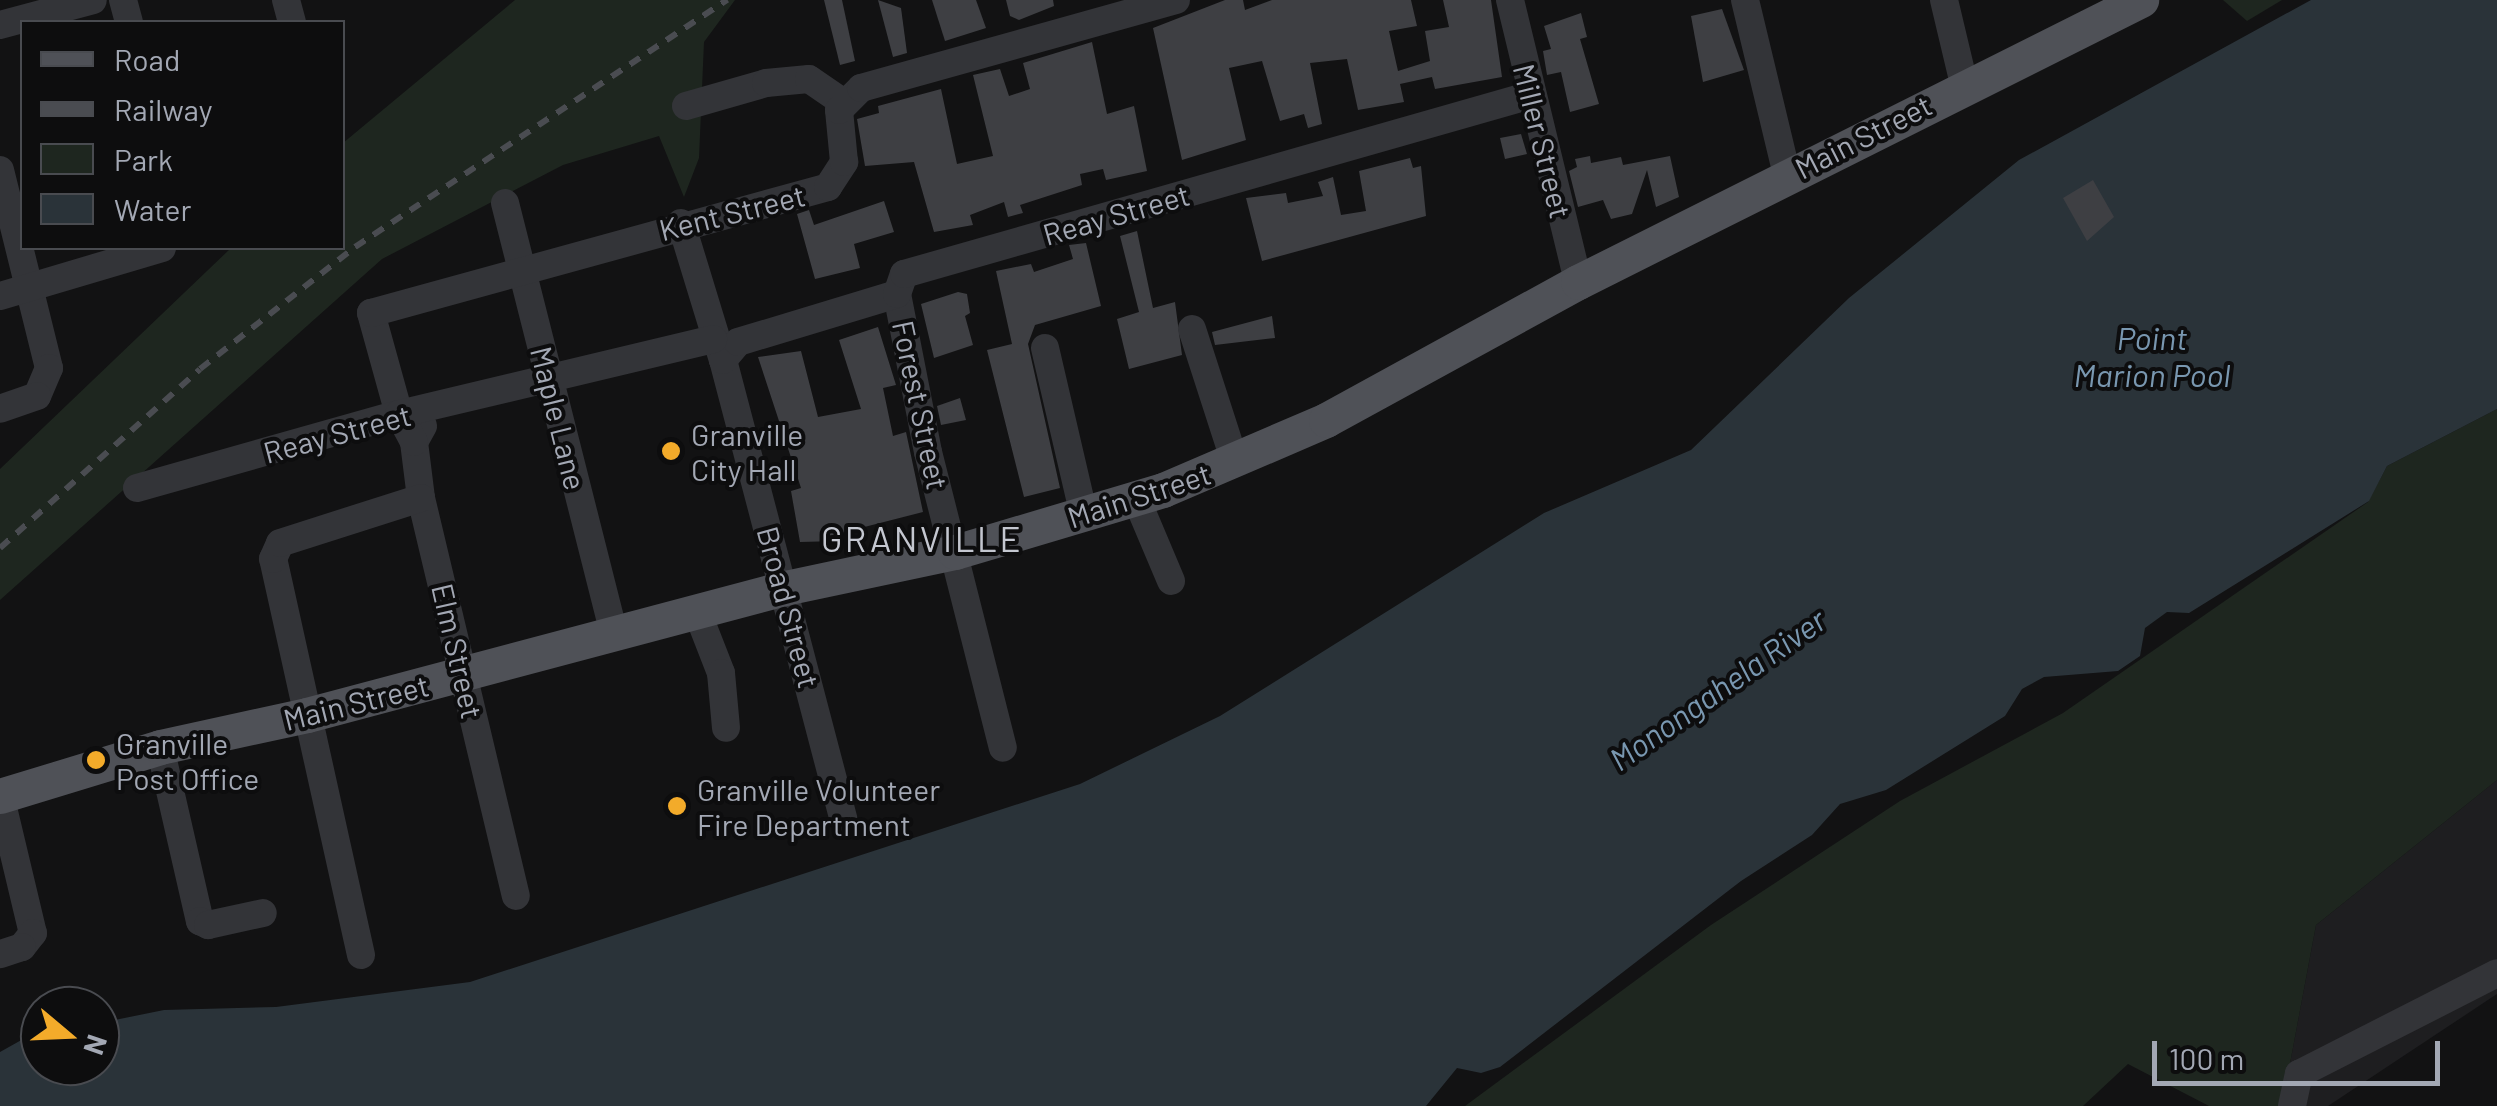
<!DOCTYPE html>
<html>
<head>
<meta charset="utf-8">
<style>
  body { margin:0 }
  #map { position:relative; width:2497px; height:1106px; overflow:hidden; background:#121213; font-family:Barlow,sans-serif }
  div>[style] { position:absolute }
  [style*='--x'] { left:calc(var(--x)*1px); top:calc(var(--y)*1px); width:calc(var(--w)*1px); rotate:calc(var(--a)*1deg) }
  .built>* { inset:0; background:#1e1e20 }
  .green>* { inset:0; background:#1e261f }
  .water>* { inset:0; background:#2a3339 }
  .building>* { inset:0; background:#3e3f43 }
  .minor>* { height:28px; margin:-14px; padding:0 14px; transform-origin:14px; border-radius:14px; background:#333438 }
  .major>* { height:35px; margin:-17.5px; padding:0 17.5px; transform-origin:17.5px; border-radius:17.5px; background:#4f5157 }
  .rail>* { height:6px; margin-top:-3px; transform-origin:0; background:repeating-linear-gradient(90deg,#4a4c51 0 12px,transparent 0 22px) }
  .dots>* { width:28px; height:28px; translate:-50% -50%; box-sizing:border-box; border:5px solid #0d0d0e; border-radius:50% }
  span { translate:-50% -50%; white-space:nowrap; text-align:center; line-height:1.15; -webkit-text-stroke:8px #0d0d0e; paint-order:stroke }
  .street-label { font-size:30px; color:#a3a8b4 }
  .poi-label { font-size:30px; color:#a3a8b4 }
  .left { translate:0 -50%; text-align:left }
  .water-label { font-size:32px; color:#7997b0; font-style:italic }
  .quarter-label { font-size:35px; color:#c4c7d0; letter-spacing:2.5px }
  .legend { position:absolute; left:20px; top:20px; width:325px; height:230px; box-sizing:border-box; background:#0d0d0e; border:2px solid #494b50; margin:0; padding:12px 18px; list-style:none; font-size:30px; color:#a3a8b4 }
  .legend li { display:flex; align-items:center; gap:20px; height:50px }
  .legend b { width:50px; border:2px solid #494b50 }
  .north { position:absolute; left:20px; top:986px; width:100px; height:100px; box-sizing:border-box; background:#0d0d0e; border:2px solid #494b50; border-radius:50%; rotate:109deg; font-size:28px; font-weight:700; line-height:40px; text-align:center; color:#a3a8b4 }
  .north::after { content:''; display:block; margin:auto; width:35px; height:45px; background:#f3ab2a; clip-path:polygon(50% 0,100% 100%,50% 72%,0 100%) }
  .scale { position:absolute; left:2152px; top:1041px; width:288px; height:45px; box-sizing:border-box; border:5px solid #a3a8b4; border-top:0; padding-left:12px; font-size:30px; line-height:35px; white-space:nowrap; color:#a3a8b4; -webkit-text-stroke:8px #0d0d0e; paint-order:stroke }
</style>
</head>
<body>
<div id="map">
  <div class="built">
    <i style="clip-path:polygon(2497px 780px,2497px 994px,2328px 1106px,2282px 1106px,2316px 925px)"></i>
  </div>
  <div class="green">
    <i style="clip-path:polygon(515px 0,735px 0,704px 42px,699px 158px,684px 197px,659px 136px,563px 165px,382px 259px,0 600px,0 469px,231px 248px,342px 248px,343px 143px)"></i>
    <i style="clip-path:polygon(2223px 0,2282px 0,2247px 21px)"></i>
    <i style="clip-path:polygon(2497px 409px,2497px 780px,2316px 925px,2282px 1106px,2209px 1106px,2128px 1064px,2083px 1106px,1465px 1106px,1711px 925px,1900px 801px,2063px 713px,2368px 502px,2387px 466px)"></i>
  </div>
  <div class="water">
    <i style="clip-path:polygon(2311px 0,2497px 0,2497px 409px,2387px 466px,2369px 501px,2189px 613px,2167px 612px,2145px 628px,2140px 656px,2118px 671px,2044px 677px,2022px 689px,2005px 716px,1886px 790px,1840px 804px,1812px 835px,1741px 881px,1500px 1067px,1481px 1073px,1457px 1068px,1426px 1106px,0 1106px,0 1052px,25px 1038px,40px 1035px,40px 1066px,100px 1066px,100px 1023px,164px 1010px,276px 1007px,470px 982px,1080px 784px,1220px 716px,1544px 513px,1691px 450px,1849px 298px,2019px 160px)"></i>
  </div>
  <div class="building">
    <i style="clip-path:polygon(824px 0,842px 0,855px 61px,840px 65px)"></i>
    <i style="clip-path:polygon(878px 0,901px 8px,907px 53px,893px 57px)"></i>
    <i style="clip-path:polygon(932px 0,976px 0,986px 28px,945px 41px)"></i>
    <i style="clip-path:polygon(1006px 0,1053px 0,1054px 6px,1019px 20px,1010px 16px)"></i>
    <i style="clip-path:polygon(1225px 0,1243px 0,1245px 10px,1272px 0,1411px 0,1417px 26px,1389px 31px,1398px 71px,1430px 61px,1425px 31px,1449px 27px,1443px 0,1491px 0,1502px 77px,1435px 89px,1432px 77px,1400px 84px,1404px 102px,1358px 110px,1347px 59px,1310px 63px,1322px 124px,1308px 128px,1304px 114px,1280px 121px,1262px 61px,1229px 68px,1246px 140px,1182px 160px,1153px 28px)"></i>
    <i style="clip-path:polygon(1722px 9px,1744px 70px,1703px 82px,1691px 16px)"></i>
    <i style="clip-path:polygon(1581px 13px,1587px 37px,1580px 39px,1599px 104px,1570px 112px,1561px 72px,1547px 75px,1543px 51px,1551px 49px,1544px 26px)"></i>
    <i style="clip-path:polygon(1092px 42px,1107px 114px,1134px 106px,1147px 171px,1106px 180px,1103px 169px,1080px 174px,1082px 185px,1020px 205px,1023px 213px,1008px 217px,1004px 202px,970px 215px,973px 225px,934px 232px,914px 162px,865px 166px,857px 119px,879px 113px,878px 106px,941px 89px,957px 164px,993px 156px,973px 75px,1000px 69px,1009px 96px,1030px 89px,1023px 63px)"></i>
    <i style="clip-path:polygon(1521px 134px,1527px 154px,1505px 159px,1500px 138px)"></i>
    <i style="clip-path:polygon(1590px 156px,1591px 163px,1621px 157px,1623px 165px,1670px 156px,1679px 197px,1656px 207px,1647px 170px,1632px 214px,1611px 219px,1603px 200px,1578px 207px,1569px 171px,1577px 167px,1575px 159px)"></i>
    <i style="clip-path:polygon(1410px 158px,1413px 168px,1421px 166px,1426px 216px,1262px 261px,1246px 198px,1286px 193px,1288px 203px,1323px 196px,1318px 182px,1333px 177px,1341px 215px,1366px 211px,1359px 171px)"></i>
    <i style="clip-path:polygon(2093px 180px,2114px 217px,2087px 241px,2063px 198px)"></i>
    <i style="clip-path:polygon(884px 201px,894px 232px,854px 244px,860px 268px,815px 279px,797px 214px,809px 210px,814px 225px)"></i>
    <i style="clip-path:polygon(1137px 231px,1153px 308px,1175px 302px,1182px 355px,1129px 369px,1117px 319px,1139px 312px,1120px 236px)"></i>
    <i style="clip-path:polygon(1086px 243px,1101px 306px,1035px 325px,1028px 344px,1060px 488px,1024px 497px,987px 350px,1012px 344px,996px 271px,1031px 264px,1034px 272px,1073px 259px,1069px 245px)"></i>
    <i style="clip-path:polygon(958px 292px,967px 294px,970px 313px,965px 316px,973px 345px,934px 358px,921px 304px)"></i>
    <i style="clip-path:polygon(1272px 316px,1275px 338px,1215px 345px,1212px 332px)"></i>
    <i style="clip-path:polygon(878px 327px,896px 385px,883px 388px,893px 436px,906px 432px,923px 512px,837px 534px,838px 541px,800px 542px,791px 491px,801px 488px,758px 357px,801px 351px,818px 417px,861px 409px,839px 340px)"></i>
    <i style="clip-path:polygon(960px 398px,966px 420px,941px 425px,937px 406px)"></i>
  </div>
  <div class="minor">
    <i style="--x:123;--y:0;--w:23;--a:75"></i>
    <i style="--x:286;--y:0;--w:23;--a:75"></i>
    <i style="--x:1510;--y:0;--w:290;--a:76.4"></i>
    <i style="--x:1745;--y:0;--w:180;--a:76.5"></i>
    <i style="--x:1944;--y:0;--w:86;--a:76.6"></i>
    <i style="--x:0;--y:25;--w:96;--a:-15"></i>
    <i style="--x:686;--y:106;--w:83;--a:-16"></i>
    <i style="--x:766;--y:83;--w:43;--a:-5.3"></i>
    <i style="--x:809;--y:79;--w:42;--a:34.4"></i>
    <i style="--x:0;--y:170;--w:204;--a:76.1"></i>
    <i style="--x:49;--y:368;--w:30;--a:113"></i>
    <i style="--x:37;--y:396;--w:39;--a:161"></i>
    <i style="--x:505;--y:203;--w:445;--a:75.8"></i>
    <i style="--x:681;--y:223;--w:143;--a:73"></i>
    <i style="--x:723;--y:360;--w:474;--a:75.3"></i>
    <i style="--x:897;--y:294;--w:161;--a:78.9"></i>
    <i style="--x:928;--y:452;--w:305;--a:75.8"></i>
    <i style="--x:0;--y:296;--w:169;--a:-16.5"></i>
    <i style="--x:1192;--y:329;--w:140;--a:72.1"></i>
    <i style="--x:1045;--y:348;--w:171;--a:76.9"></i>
    <i style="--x:723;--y:360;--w:23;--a:-50"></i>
    <i style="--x:738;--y:342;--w:166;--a:-16.8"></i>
    <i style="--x:897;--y:294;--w:21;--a:-71"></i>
    <i style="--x:904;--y:274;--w:652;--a:-15.93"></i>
    <i style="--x:423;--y:426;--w:18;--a:119"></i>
    <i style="--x:414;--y:442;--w:56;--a:82.9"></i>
    <i style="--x:421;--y:498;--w:409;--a:76.6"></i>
    <i style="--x:414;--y:442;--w:32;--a:-118"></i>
    <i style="--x:399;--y:414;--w:105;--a:-105.5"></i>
    <i style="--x:371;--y:313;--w:474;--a:-15.4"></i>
    <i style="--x:828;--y:187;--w:30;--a:-57"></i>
    <i style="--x:844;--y:162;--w:52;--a:-95.5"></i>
    <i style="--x:839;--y:110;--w:31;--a:-45"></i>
    <i style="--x:861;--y:88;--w:327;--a:-15.6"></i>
    <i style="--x:137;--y:488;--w:272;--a:-15.8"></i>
    <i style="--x:399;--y:414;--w:323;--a:-13.4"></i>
    <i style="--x:1136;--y:498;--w:90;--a:67.1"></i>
    <i style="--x:698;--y:614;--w:63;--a:68.7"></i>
    <i style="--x:721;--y:673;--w:55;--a:84.8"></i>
    <i style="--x:160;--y:747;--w:179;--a:77.1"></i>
    <i style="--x:200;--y:921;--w:9;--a:27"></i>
    <i style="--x:208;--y:925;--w:56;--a:-12.3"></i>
    <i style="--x:0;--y:795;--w:142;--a:76.6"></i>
    <i style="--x:33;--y:933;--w:18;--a:128"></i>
    <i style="--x:22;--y:947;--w:23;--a:162"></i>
    <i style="--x:361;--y:955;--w:406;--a:-102.5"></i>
    <i style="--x:273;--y:559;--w:17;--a:-66"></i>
    <i style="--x:280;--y:543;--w:148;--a:-17.7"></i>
    <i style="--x:2292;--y:1106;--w:33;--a:-78"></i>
    <i style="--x:2299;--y:1074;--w:222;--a:-27"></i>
  </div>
  <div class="major">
    <i style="--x:0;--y:796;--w:167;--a:-17"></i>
    <i style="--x:160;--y:747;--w:150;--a:-12.3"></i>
    <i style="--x:307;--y:715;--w:495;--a:-14.9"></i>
    <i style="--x:785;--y:588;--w:174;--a:-12"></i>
    <i style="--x:955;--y:552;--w:217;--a:-16.6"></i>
    <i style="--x:1163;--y:490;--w:177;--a:-23.2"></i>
    <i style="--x:1326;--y:420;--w:287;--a:-28.7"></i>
    <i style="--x:1578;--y:282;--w:630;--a:-26.61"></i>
  </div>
  <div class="rail">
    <i style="--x:0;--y:548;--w:268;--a:-41.8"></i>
    <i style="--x:200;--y:369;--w:197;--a:-38.2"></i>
    <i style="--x:355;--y:247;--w:447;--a:-33.6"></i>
  </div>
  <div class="dots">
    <i style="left:671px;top:451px;background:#f3ab2a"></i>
    <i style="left:96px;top:760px;background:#f3ab2a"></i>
    <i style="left:677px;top:806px;background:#f3ab2a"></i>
  </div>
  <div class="street-label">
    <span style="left:1863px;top:136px;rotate:-27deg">Main Street</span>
    <span style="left:1543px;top:141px;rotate:76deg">Miller Street</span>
    <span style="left:732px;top:212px;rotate:-14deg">Kent Street</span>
    <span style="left:1116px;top:214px;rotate:-16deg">Reay Street</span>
    <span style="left:921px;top:405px;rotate:78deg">Forest Street</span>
    <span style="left:559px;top:418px;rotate:76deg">Maple Lane</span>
    <span style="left:337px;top:433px;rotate:-15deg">Reay Street</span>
    <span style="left:1139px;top:495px;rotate:-18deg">Main Street</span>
    <span style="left:789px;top:607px;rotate:75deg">Broad Street</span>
    <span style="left:458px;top:651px;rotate:77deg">Elm Street</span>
    <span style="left:356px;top:702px;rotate:-14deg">Main Street</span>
  </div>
  <div class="poi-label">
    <span class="left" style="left:691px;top:451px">Granville<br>City Hall</span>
    <span class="left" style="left:116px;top:760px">Granville<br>Post Office</span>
    <span class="left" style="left:697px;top:806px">Granville Volunteer<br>Fire Department</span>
  </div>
  <div class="water-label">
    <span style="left:2152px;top:356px">Point<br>Marion Pool</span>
    <span style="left:1717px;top:689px;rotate:-35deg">Monongahela River</span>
  </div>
  <div class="quarter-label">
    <span style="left:922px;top:538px">GRANVILLE</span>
  </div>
  <ul class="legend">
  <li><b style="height:12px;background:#4f5157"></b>Road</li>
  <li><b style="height:12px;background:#4a4c51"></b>Railway</li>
  <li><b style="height:28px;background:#1e261f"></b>Park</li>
  <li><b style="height:28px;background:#2a3339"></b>Water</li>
  </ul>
  <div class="north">N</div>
  <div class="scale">100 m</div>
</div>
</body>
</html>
